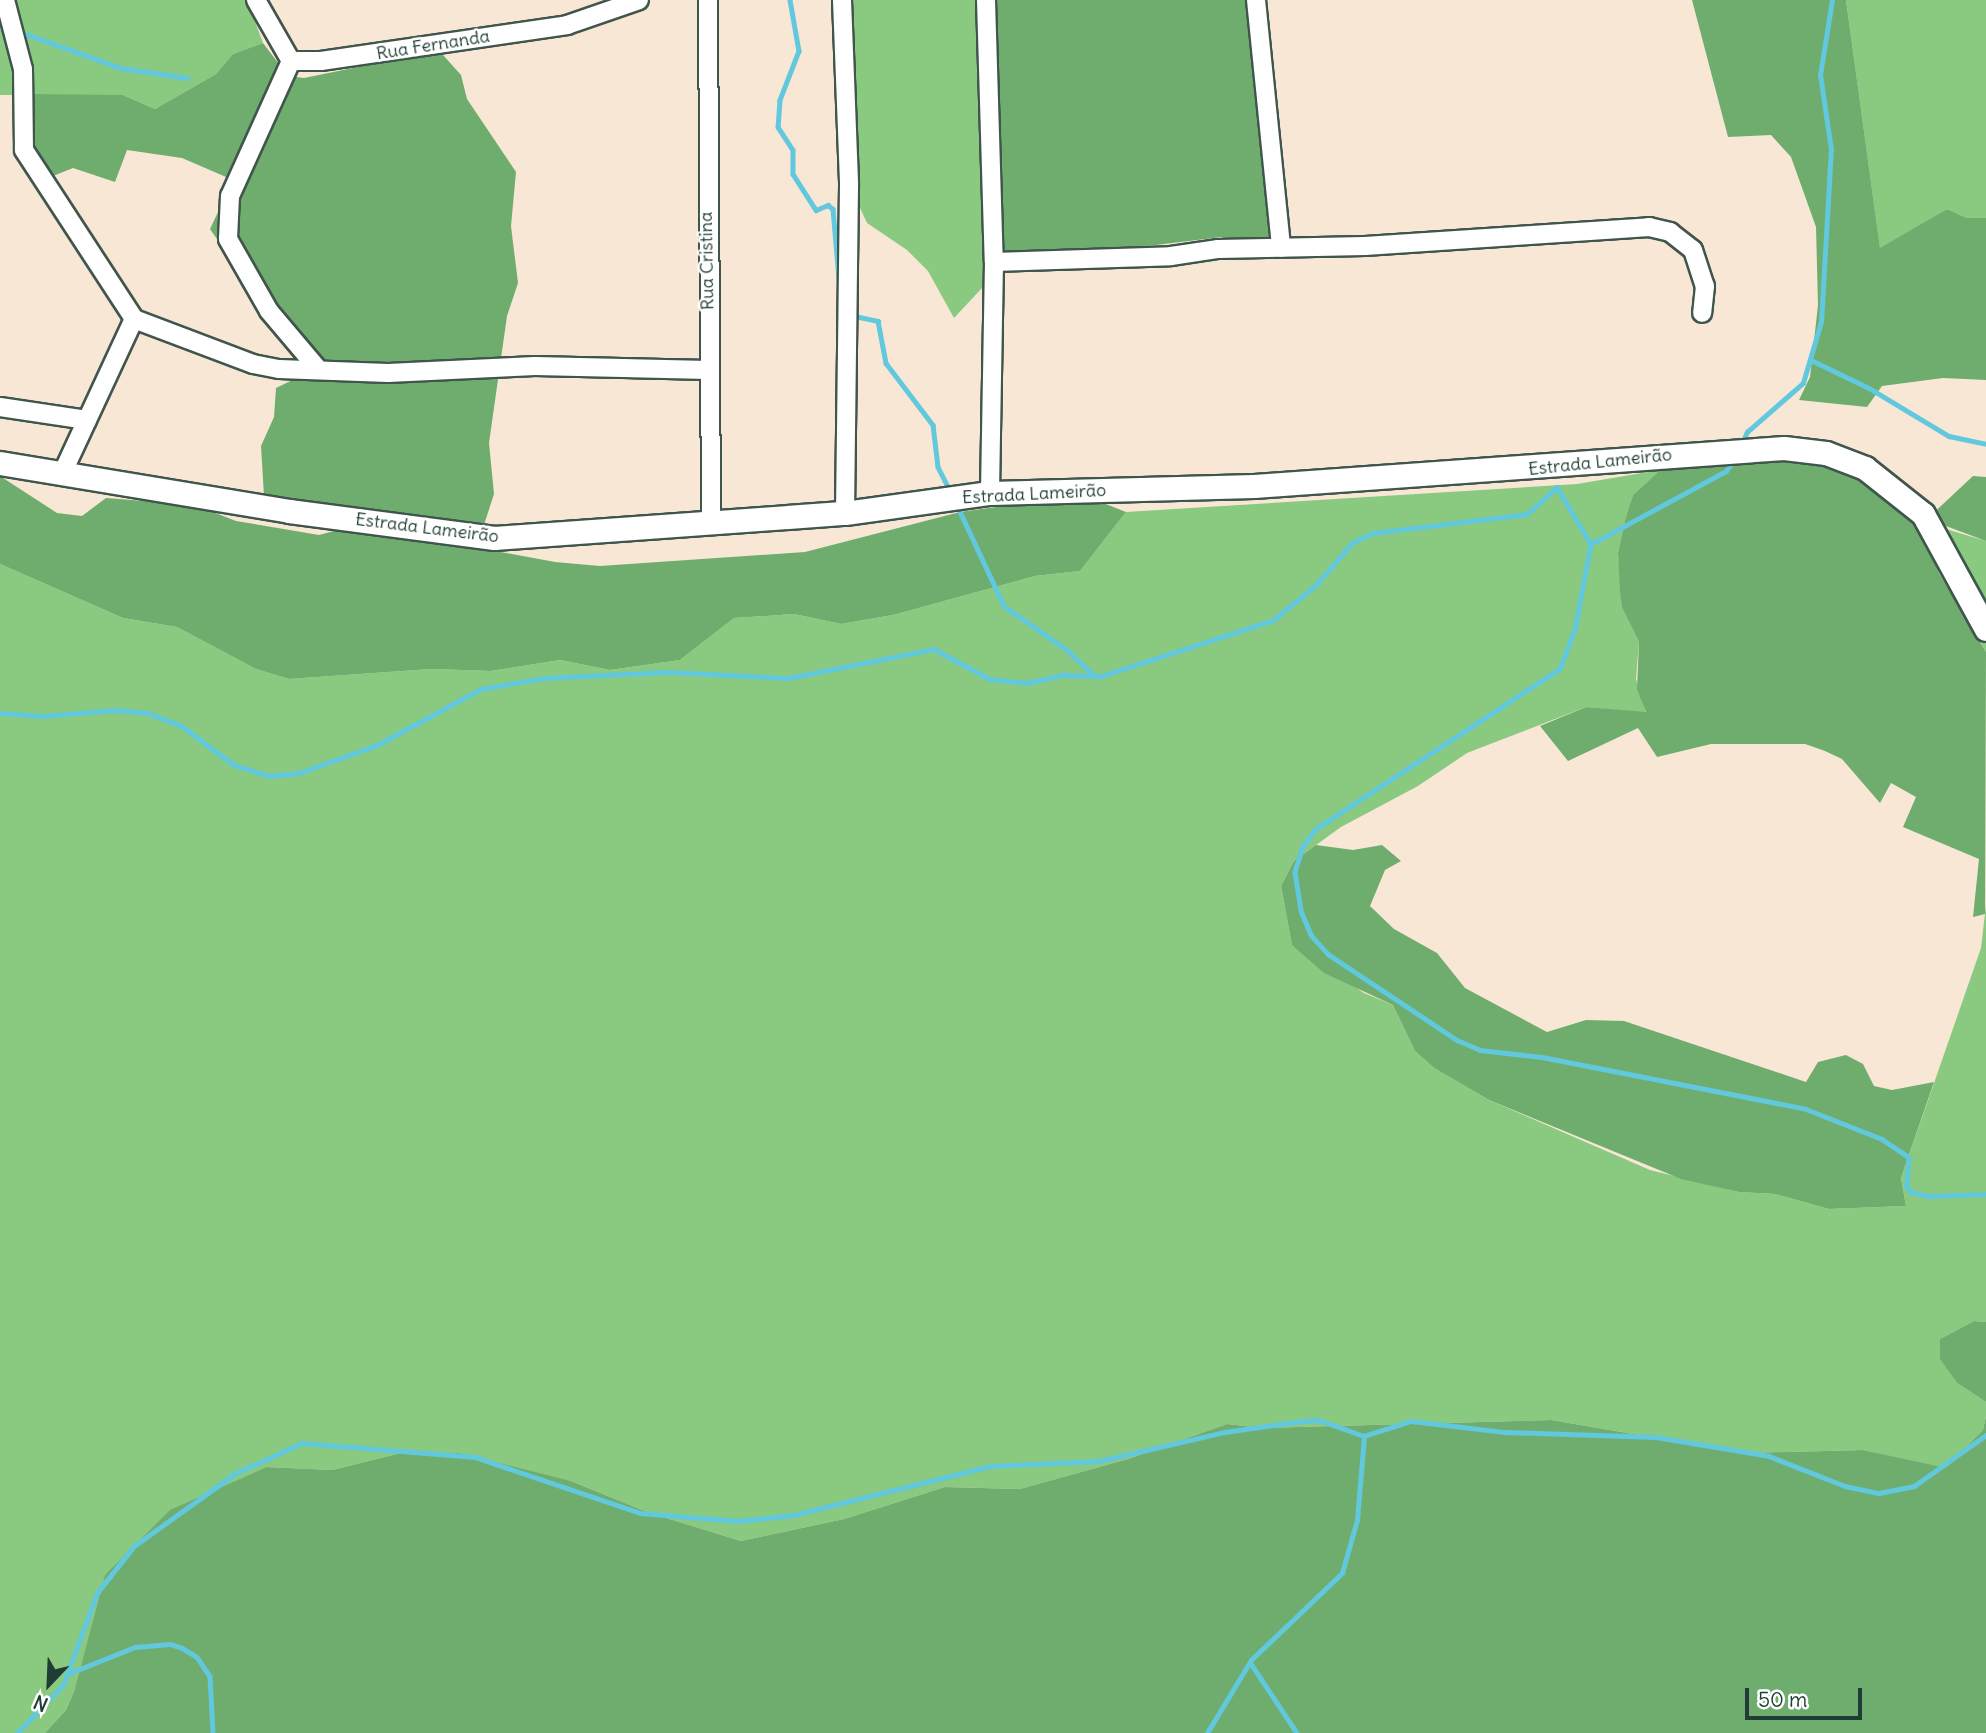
<!DOCTYPE html>
<html>
<head>
<meta charset="utf-8">
<style>
  body { margin:0 }
  #map { position:relative; width:1986px; height:1733px; overflow:hidden; background:#f8e7d5; font-family:Delius,sans-serif }
  div>[style] { position:absolute }
  [style*='--x'] { left:calc(var(--x)*1px); top:calc(var(--y)*1px); width:calc(var(--w)*1px); rotate:calc(var(--a)*1deg) }
  .green>* { inset:0; background:#8ac980 }
  .forest>* { inset:0; background:#6fad6e }
  .stream>* { height:4.5px; margin:-2.25px; padding:0 2.25px; transform-origin:2.25px; border-radius:2.25px; background:#61c8de }
  .roads { filter:drop-shadow(2px 0 #40564c) drop-shadow(-2px 0 #40564c) drop-shadow(0 2px #40564c) drop-shadow(0 -2px #40564c) }
  .minor>* { height:18px; margin:-9px; padding:0 9px; transform-origin:9px; border-radius:9px; background:#fff }
  .tertiary>* { height:23px; margin:-11.5px; padding:0 11.5px; transform-origin:11.5px; border-radius:11.5px; background:#fff }
  span { translate:-50% -50%; white-space:nowrap; text-align:center; line-height:1.15; -webkit-text-stroke:5px #fff; paint-order:stroke }
  .street-label { font-size:18px; color:#1f3d34 }
  .north { position:absolute; left:14px; top:1649px; width:70px; height:70px; -webkit-text-stroke:5px #fff; paint-order:stroke; rotate:203deg; font-size:19px; font-weight:700; line-height:28px; text-align:center; color:#1f3d34 }
  .north::after { content:''; display:block; margin:auto; width:24px; height:32px; background:#1f3d34; clip-path:polygon(50% 0,100% 100%,50% 72%,0 100%) }
  .scale { position:absolute; left:1745px; top:1688px; width:117px; height:32px; box-sizing:border-box; border:4px solid #1f3d34; border-top:0; padding-left:9px; font-size:21px; line-height:24px; white-space:nowrap; color:#1f3d34; -webkit-text-stroke:5px #fff; paint-order:stroke }
</style>
</head>
<body>
<div id="map">
  <div class="green">
    <i style="clip-path:polygon(0 0,247px 0,263px 43px,233px 54px,216px 74px,155px 109px,123px 95px,0 95px)"></i>
    <i style="clip-path:polygon(849px 0,984px 0,996px 273px,954px 318px,928px 271px,907px 250px,867px 223px,854px 195px)"></i>
    <i style="clip-path:polygon(1846px 0,1986px 0,1986px 218px,1967px 218px,1947px 209px,1880px 249px)"></i>
    <i style="clip-path:polygon(1660px 470px,1633px 495px,1618px 553px,1622px 608px,1639px 642px,1636px 679px,1646px 713px,1586px 707px,1467px 753px,1418px 786px,1341px 827px,1294px 861px,1281px 886px,1292px 945px,1364px 993px,1393px 1005px,1415px 1051px,1434px 1068px,1489px 1100px,1650px 1170px,1739px 1192px,1775px 1194px,1829px 1209px,1906px 1206px,1901px 1178px,1981px 948px,1986px 905px,1986px 1322px,1974px 1321px,1940px 1339px,1940px 1358px,1957px 1383px,1986px 1402px,1986px 1416px,1983px 1430px,1946px 1469px,1863px 1450px,1745px 1453px,1551px 1420px,1261px 1428px,1227px 1424px,1128px 1459px,1020px 1489px,945px 1487px,844px 1519px,741px 1541px,647px 1512px,571px 1481px,534px 1475px,397px 1454px,332px 1470px,267px 1467px,75px 1689px,66px 1710px,45px 1733px,0 1733px,0 564px,123px 618px,177px 627px,256px 669px,289px 679px,431px 669px,491px 671px,560px 660px,610px 670px,680px 660px,734px 618px,794px 614px,841px 624px,893px 615px,1035px 576px,1080px 571px,1126px 512px,1577px 484px)"></i>
    <i style="clip-path:polygon(1903px 504px,1946px 529px,1986px 541px,1986px 652px)"></i>
  </div>
  <div class="forest">
    <i style="clip-path:polygon(984px 0,1256px 0,1270px 257px,1237px 252px,1222px 237px,1006px 263px,996px 273px)"></i>
    <i style="clip-path:polygon(1692px 0,1846px 0,1880px 248px,1947px 209px,1967px 218px,1986px 218px,1986px 380px,1943px 378px,1882px 386px,1867px 407px,1799px 400px,1810px 377px,1818px 305px,1816px 227px,1791px 157px,1771px 135px,1728px 137px)"></i>
    <i style="clip-path:polygon(263px 43px,288px 76px,304px 78px,407px 57px,434px 45px,461px 75px,467px 99px,516px 172px,511px 226px,518px 283px,507px 316px,489px 443px,494px 494px,482px 531px,264px 496px,261px 446px,274px 417px,276px 388px,309px 372px,210px 229px,233px 180px,182px 158px,127px 150px,115px 182px,73px 168px,38px 182px,22px 146px,31px 94px,123px 95px,155px 109px,216px 74px,233px 54px)"></i>
    <i style="clip-path:polygon(1726px 452px,1769px 453px,1838px 466px,1903px 504px,1928px 544px,1939px 573px,1986px 652px,1985px 914px,1973px 917px,1979px 859px,1903px 827px,1916px 797px,1891px 783px,1880px 803px,1842px 759px,1825px 751px,1805px 744px,1711px 744px,1657px 757px,1638px 728px,1568px 761px,1540px 726px,1586px 707px,1646px 712px,1637px 689px,1639px 642px,1622px 608px,1620px 592px,1618px 553px,1626px 518px,1633px 495px,1660px 470px)"></i>
    <i style="clip-path:polygon(0 476px,57px 513px,82px 516px,106px 498px,195px 505px,236px 521px,319px 535px,356px 525px,555px 562px,600px 566px,805px 552px,960px 512px,1083px 495px,1126px 512px,1080px 571px,1035px 576px,893px 615px,841px 624px,794px 614px,734px 618px,680px 660px,610px 670px,560px 660px,491px 671px,431px 669px,289px 679px,256px 669px,177px 627px,123px 618px,0 564px)"></i>
    <i style="clip-path:polygon(1973px 476px,1986px 477px,1986px 541px,1927px 519px)"></i>
    <i style="clip-path:polygon(1316px 845px,1353px 850px,1382px 845px,1401px 861px,1385px 870px,1370px 906px,1394px 929px,1437px 953px,1465px 988px,1547px 1032px,1586px 1020px,1624px 1021px,1806px 1082px,1818px 1062px,1846px 1055px,1863px 1064px,1874px 1086px,1892px 1090px,1934px 1082px,1901px 1178px,1906px 1206px,1829px 1209px,1775px 1194px,1739px 1192px,1681px 1179px,1489px 1100px,1434px 1068px,1415px 1051px,1393px 1005px,1324px 973px,1292px 945px,1281px 886px,1294px 861px)"></i>
    <i style="clip-path:polygon(1974px 1321px,1986px 1322px,1986px 1402px,1957px 1383px,1940px 1359px,1940px 1339px)"></i>
    <i style="clip-path:polygon(1986px 1416px,1986px 1733px,45px 1733px,66px 1710px,75px 1689px,105px 1575px,170px 1510px,267px 1467px,332px 1470px,397px 1454px,459px 1453px,571px 1481px,647px 1512px,741px 1541px,844px 1519px,945px 1487px,1020px 1489px,1128px 1459px,1227px 1424px,1261px 1428px,1551px 1420px,1745px 1453px,1863px 1450px,1946px 1468px,1983px 1430px)"></i>
  </div>
  <div class="stream">
    <i style="--x:790;--y:0;--w:52;--a:80"></i>
    <i style="--x:799;--y:51;--w:53;--a:111.2"></i>
    <i style="--x:780;--y:100;--w:27;--a:94"></i>
    <i style="--x:778;--y:127;--w:27;--a:57"></i>
    <i style="--x:793;--y:150;--w:24;--a:90"></i>
    <i style="--x:793;--y:174;--w:43;--a:57.4"></i>
    <i style="--x:816;--y:210;--w:13;--a:-23"></i>
    <i style="--x:828;--y:205;--w:6;--a:39"></i>
    <i style="--x:833;--y:209;--w:105;--a:85.1"></i>
    <i style="--x:18;--y:31;--w:109;--a:19.8"></i>
    <i style="--x:121;--y:68;--w:67;--a:8.6"></i>
    <i style="--x:850;--y:315;--w:29;--a:12"></i>
    <i style="--x:878;--y:321;--w:43;--a:79.2"></i>
    <i style="--x:886;--y:363;--w:78;--a:52.8"></i>
    <i style="--x:933;--y:425;--w:42;--a:83.2"></i>
    <i style="--x:938;--y:467;--w:27;--a:63"></i>
    <i style="--x:1811;--y:360;--w:64;--a:25.8"></i>
    <i style="--x:1869;--y:388;--w:93;--a:31"></i>
    <i style="--x:1949;--y:436;--w:38;--a:12"></i>
    <i style="--x:1742;--y:443;--w:12;--a:-66"></i>
    <i style="--x:1747;--y:432;--w:74;--a:-41.2"></i>
    <i style="--x:1803;--y:383;--w:64;--a:-73.6"></i>
    <i style="--x:1821;--y:322;--w:172;--a:-86.7"></i>
    <i style="--x:1831;--y:150;--w:76;--a:-98.3"></i>
    <i style="--x:1820;--y:75;--w:76;--a:-80.9"></i>
    <i style="--x:957;--y:505;--w:111;--a:65"></i>
    <i style="--x:1004;--y:606;--w:77;--a:34.9"></i>
    <i style="--x:1067;--y:650;--w:37;--a:43"></i>
    <i style="--x:1591;--y:544;--w:153;--a:-28.4"></i>
    <i style="--x:1726;--y:471;--w:14;--a:-54"></i>
    <i style="--x:0;--y:713;--w:42;--a:4.1"></i>
    <i style="--x:42;--y:716;--w:73;--a:-4.7"></i>
    <i style="--x:115;--y:710;--w:33;--a:5"></i>
    <i style="--x:148;--y:713;--w:36;--a:21"></i>
    <i style="--x:182;--y:726;--w:65;--a:36.9"></i>
    <i style="--x:234;--y:765;--w:38;--a:17"></i>
    <i style="--x:270;--y:776;--w:29;--a:-6"></i>
    <i style="--x:299;--y:773;--w:83;--a:-19.7"></i>
    <i style="--x:377;--y:745;--w:118;--a:-28.3"></i>
    <i style="--x:481;--y:689;--w:64;--a:-9.9"></i>
    <i style="--x:544;--y:678;--w:123;--a:-2.8"></i>
    <i style="--x:667;--y:672;--w:122;--a:2.8"></i>
    <i style="--x:789;--y:678;--w:148;--a:-11.3"></i>
    <i style="--x:934;--y:649;--w:64;--a:28.2"></i>
    <i style="--x:990;--y:679;--w:38;--a:6"></i>
    <i style="--x:1028;--y:683;--w:37;--a:-13"></i>
    <i style="--x:1064;--y:675;--w:38;--a:2"></i>
    <i style="--x:1102;--y:676;--w:180;--a:-18.1"></i>
    <i style="--x:1273;--y:620;--w:54;--a:-39"></i>
    <i style="--x:1315;--y:586;--w:58;--a:-49.2"></i>
    <i style="--x:1353;--y:542;--w:22;--a:-24"></i>
    <i style="--x:1373;--y:533;--w:155;--a:-7"></i>
    <i style="--x:1527;--y:514;--w:40;--a:-42"></i>
    <i style="--x:1557;--y:487;--w:66;--a:59.2"></i>
    <i style="--x:1591;--y:544;--w:87;--a:100.5"></i>
    <i style="--x:1575;--y:630;--w:42;--a:111"></i>
    <i style="--x:1560;--y:669;--w:292;--a:146.7"></i>
    <i style="--x:1316;--y:829;--w:22;--a:126"></i>
    <i style="--x:1303;--y:847;--w:26;--a:108"></i>
    <i style="--x:1295;--y:872;--w:39;--a:81"></i>
    <i style="--x:1301;--y:911;--w:26;--a:67"></i>
    <i style="--x:1311;--y:935;--w:25;--a:48"></i>
    <i style="--x:1328;--y:954;--w:155;--a:33.7"></i>
    <i style="--x:1457;--y:1040;--w:25;--a:23"></i>
    <i style="--x:1480;--y:1050;--w:62;--a:6.4"></i>
    <i style="--x:1542;--y:1057;--w:269;--a:11.1"></i>
    <i style="--x:1806;--y:1109;--w:82;--a:21.5"></i>
    <i style="--x:1882;--y:1139;--w:32;--a:34"></i>
    <i style="--x:1909;--y:1157;--w:30;--a:94"></i>
    <i style="--x:1907;--y:1187;--w:6;--a:51"></i>
    <i style="--x:1911;--y:1192;--w:18;--a:13"></i>
    <i style="--x:1929;--y:1196;--w:57;--a:-2"></i>
    <i style="--x:1250;--y:1662;--w:85;--a:56.5"></i>
    <i style="--x:70;--y:1673;--w:70;--a:-21.8"></i>
    <i style="--x:135;--y:1647;--w:35;--a:-5"></i>
    <i style="--x:170;--y:1644;--w:13;--a:18"></i>
    <i style="--x:182;--y:1648;--w:17;--a:31"></i>
    <i style="--x:197;--y:1657;--w:23;--a:56"></i>
    <i style="--x:210;--y:1676;--w:57;--a:87"></i>
    <i style="--x:17;--y:1733;--w:66;--a:-46.2"></i>
    <i style="--x:63;--y:1685;--w:98;--a:-69.7"></i>
    <i style="--x:97;--y:1593;--w:60;--a:-51.8"></i>
    <i style="--x:134;--y:1546;--w:125;--a:-35.6"></i>
    <i style="--x:236;--y:1473;--w:72;--a:-24.4"></i>
    <i style="--x:302;--y:1443;--w:174;--a:4.6"></i>
    <i style="--x:475;--y:1457;--w:174;--a:18.7"></i>
    <i style="--x:640;--y:1513;--w:99;--a:4.6"></i>
    <i style="--x:739;--y:1521;--w:55;--a:-6.2"></i>
    <i style="--x:794;--y:1515;--w:202;--a:-14"></i>
    <i style="--x:990;--y:1466;--w:109;--a:-2.6"></i>
    <i style="--x:1099;--y:1461;--w:129;--a:-13"></i>
    <i style="--x:1225;--y:1432;--w:78;--a:-8.1"></i>
    <i style="--x:1302;--y:1421;--w:17;--a:-3"></i>
    <i style="--x:1319;--y:1420;--w:48;--a:19.6"></i>
    <i style="--x:1364;--y:1436;--w:49;--a:-17.7"></i>
    <i style="--x:1411;--y:1421;--w:95;--a:6.7"></i>
    <i style="--x:1505;--y:1432;--w:151;--a:1.9"></i>
    <i style="--x:1656;--y:1437;--w:115;--a:9.5"></i>
    <i style="--x:1769;--y:1456;--w:82;--a:21.5"></i>
    <i style="--x:1845;--y:1486;--w:35;--a:12"></i>
    <i style="--x:1879;--y:1493;--w:36;--a:-11"></i>
    <i style="--x:1914;--y:1486;--w:88;--a:-35.3"></i>
    <i style="--x:1207;--y:1733;--w:85;--a:-58.9"></i>
    <i style="--x:1251;--y:1660;--w:126;--a:-43.7"></i>
    <i style="--x:1342;--y:1573;--w:55;--a:-74.2"></i>
    <i style="--x:1357;--y:1520;--w:84;--a:-85.2"></i>
  </div>
  <div class="roads">
    <div class="minor">
      <i style="--x:5;--y:0;--w:71;--a:75.4"></i>
      <i style="--x:23;--y:69;--w:81;--a:89.3"></i>
      <i style="--x:24;--y:150;--w:202;--a:56.9"></i>
      <i style="--x:256;--y:0;--w:70;--a:60.2"></i>
      <i style="--x:291;--y:61;--w:30;--a:0"></i>
      <i style="--x:321;--y:61;--w:249;--a:-8.3"></i>
      <i style="--x:567;--y:25;--w:76;--a:-19.1"></i>
      <i style="--x:708;--y:0;--w:523;--a:89.67"></i>
      <i style="--x:842;--y:0;--w:186;--a:87.8"></i>
      <i style="--x:849;--y:186;--w:327;--a:90.7"></i>
      <i style="--x:986;--y:0;--w:262;--a:88.3"></i>
      <i style="--x:994;--y:262;--w:231;--a:91"></i>
      <i style="--x:1256;--y:0;--w:249;--a:84.2"></i>
      <i style="--x:291;--y:61;--w:148;--a:114.3"></i>
      <i style="--x:230;--y:196;--w:43;--a:92.7"></i>
      <i style="--x:228;--y:239;--w:83;--a:60.3"></i>
      <i style="--x:269;--y:311;--w:76;--a:49.8"></i>
      <i style="--x:994;--y:262;--w:177;--a:-1.9"></i>
      <i style="--x:1171;--y:256;--w:48;--a:-8.5"></i>
      <i style="--x:1218;--y:249;--w:147;--a:-1.2"></i>
      <i style="--x:1365;--y:246;--w:285;--a:-3.8"></i>
      <i style="--x:1649;--y:227;--w:22;--a:13"></i>
      <i style="--x:1670;--y:232;--w:29;--a:38"></i>
      <i style="--x:1693;--y:250;--w:38;--a:72"></i>
      <i style="--x:1705;--y:286;--w:27;--a:96"></i>
      <i style="--x:0;--y:407;--w:88;--a:8.5"></i>
      <i style="--x:62;--y:474;--w:171;--a:-65.1"></i>
      <i style="--x:134;--y:319;--w:127;--a:20.7"></i>
      <i style="--x:253;--y:364;--w:26;--a:11"></i>
      <i style="--x:279;--y:369;--w:109;--a:2.1"></i>
      <i style="--x:388;--y:373;--w:147;--a:-2.7"></i>
      <i style="--x:535;--y:366;--w:174;--a:1.3"></i>
    </div>
    <div class="tertiary">
      <i style="--x:0;--y:463;--w:293;--a:9.4"></i>
      <i style="--x:289;--y:511;--w:207;--a:7.5"></i>
      <i style="--x:494;--y:538;--w:352;--a:-4.1"></i>
      <i style="--x:845;--y:513;--w:146;--a:-7.9"></i>
      <i style="--x:990;--y:493;--w:264;--a:-1.5"></i>
      <i style="--x:1254;--y:486;--w:531;--a:-4.1"></i>
      <i style="--x:1784;--y:448;--w:42;--a:6.8"></i>
      <i style="--x:1826;--y:453;--w:42;--a:21"></i>
      <i style="--x:1865;--y:468;--w:74;--a:38.4"></i>
      <i style="--x:1923;--y:514;--w:131;--a:61.3"></i>
    </div>
  </div>
  <div class="street-label">
    <span style="left:433px;top:45px;rotate:-9deg">Rua Fernanda</span>
    <span style="left:707px;top:261px;rotate:-91deg">Rua Cristina</span>
    <span style="left:1600px;top:462px;rotate:-6deg">Estrada Lameirão</span>
    <span style="left:1034px;top:494px;rotate:-3deg">Estrada Lameirão</span>
    <span style="left:427px;top:528px;rotate:7deg">Estrada Lameirão</span>
  </div>
  <div class="north">N</div>
  <div class="scale">50 m</div>
</div>
</body>
</html>
